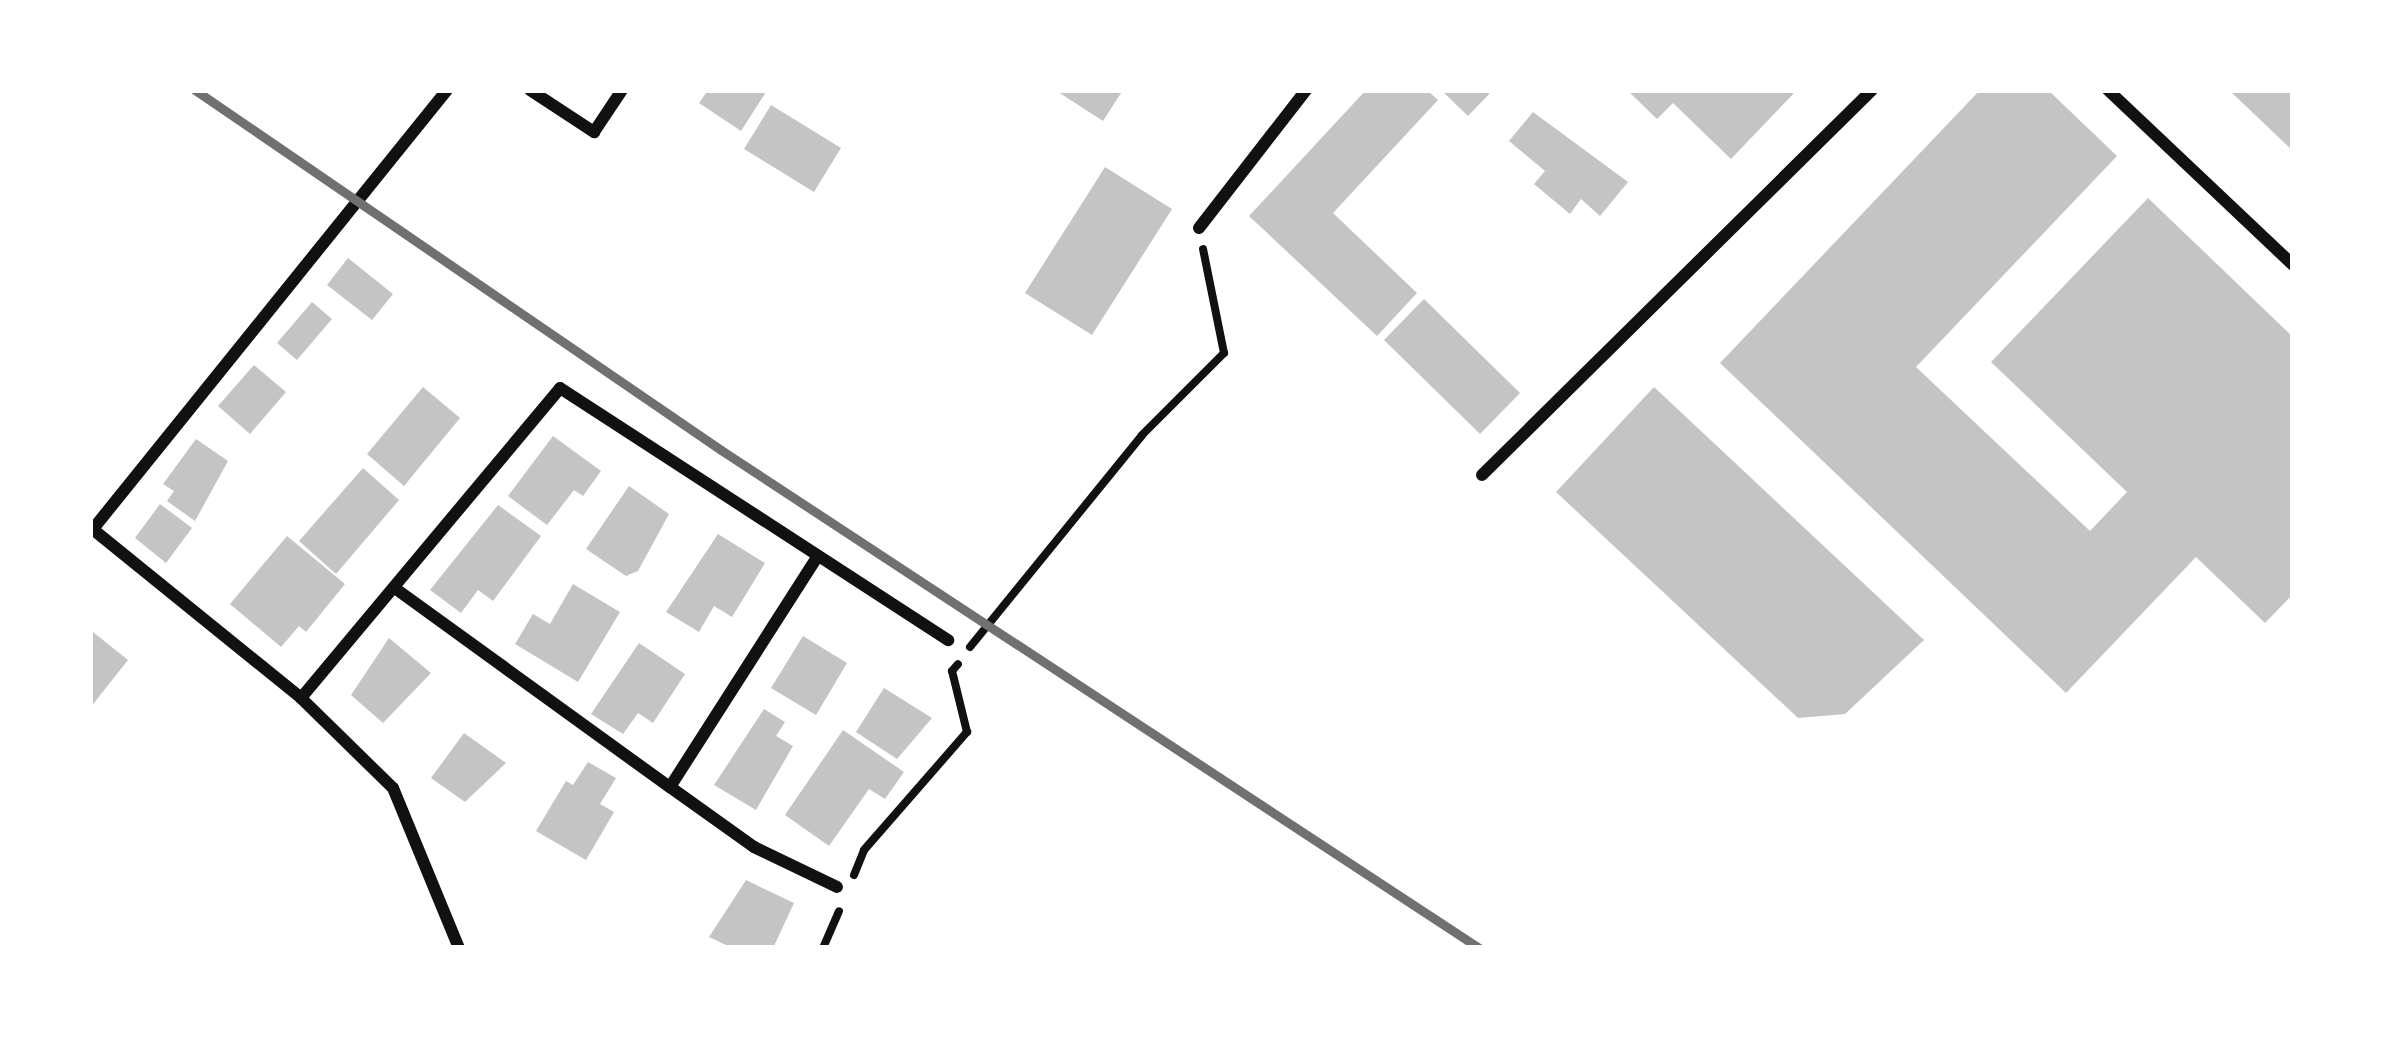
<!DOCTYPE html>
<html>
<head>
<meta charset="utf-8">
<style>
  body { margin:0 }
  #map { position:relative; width:2383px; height:1038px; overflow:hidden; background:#fff; font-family:"Sofia Sans Condensed",sans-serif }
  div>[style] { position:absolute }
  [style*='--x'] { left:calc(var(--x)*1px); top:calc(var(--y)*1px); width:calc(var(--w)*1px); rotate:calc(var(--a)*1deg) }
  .building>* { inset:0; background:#c4c4c4 }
  .path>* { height:8px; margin:-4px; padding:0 4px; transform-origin:4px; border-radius:4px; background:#111 }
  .minor>* { height:12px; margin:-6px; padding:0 6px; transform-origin:6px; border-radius:6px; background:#111 }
  .rail>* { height:9px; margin:-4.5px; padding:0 4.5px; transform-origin:4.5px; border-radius:4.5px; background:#707070 }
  span { translate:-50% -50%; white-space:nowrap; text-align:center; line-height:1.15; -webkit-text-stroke:12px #fff; paint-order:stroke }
  .frame { position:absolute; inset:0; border:93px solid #fff; pointer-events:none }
</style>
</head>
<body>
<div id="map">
  <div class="building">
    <i style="clip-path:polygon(708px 90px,763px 90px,766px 92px,741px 131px,699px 103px)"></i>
    <i style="clip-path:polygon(1055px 90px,1123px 90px,1103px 121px)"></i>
    <i style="clip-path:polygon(1366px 90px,1427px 90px,1438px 100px,1333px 213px,1417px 293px,1377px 336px,1249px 216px)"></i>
    <i style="clip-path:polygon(1441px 90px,1493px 90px,1468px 116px)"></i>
    <i style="clip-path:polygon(1627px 90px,1797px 90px,1731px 159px,1673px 103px,1657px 119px)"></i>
    <i style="clip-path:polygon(1980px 90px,2048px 90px,2117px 156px,1916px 367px,2090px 531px,2127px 492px,1991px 362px,2148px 198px,2293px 337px,2293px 594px,2265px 623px,2196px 557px,2066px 693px,1720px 363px)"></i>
    <i style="clip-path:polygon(2229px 90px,2293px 90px,2293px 151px)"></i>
    <i style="clip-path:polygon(771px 105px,841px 148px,814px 192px,744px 149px)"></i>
    <i style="clip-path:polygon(1533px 112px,1628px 182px,1600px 216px,1581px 199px,1570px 214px,1534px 184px,1545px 171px,1509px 141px)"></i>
    <i style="clip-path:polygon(1105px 167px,1172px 209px,1092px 335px,1025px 293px)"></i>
    <i style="clip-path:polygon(348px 258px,393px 294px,372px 320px,327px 285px)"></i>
    <i style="clip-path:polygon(1424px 299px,1520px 393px,1480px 434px,1384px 340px)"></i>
    <i style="clip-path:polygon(312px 302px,332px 319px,297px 360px,277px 343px)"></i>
    <i style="clip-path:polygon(254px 365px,286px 392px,250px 434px,218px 406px)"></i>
    <i style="clip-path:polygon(423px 387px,460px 418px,404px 486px,367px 454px)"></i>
    <i style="clip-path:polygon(1654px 387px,1924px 640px,1845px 714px,1798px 718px,1556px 492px)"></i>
    <i style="clip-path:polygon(553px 436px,601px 471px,583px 496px,574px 490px,547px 525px,508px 496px)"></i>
    <i style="clip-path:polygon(196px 439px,228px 461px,195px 521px,167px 501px,174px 491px,163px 484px)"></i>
    <i style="clip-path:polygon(363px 468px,399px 500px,336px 574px,299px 541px)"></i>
    <i style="clip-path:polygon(629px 486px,669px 514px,638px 571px,626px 576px,586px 549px)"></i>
    <i style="clip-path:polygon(160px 504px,192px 528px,166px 563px,135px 538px)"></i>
    <i style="clip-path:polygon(498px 505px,541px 536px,493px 601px,478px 590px,461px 613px,430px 590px)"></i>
    <i style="clip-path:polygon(718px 534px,765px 563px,732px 617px,714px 606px,699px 632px,666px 612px)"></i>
    <i style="clip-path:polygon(287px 536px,345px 584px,306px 632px,299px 626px,281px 647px,230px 604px)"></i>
    <i style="clip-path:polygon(573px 584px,620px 612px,578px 682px,515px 644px,533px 614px,550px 624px)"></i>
    <i style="clip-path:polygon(93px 632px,128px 660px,90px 708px,90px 636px)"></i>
    <i style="clip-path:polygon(803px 636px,847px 663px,816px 715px,771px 688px)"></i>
    <i style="clip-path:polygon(389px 638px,431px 673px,383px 723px,351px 695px)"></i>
    <i style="clip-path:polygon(639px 643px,685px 674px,653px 723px,638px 713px,623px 734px,591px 714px)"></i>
    <i style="clip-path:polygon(884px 688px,932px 718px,897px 759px,856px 732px)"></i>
    <i style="clip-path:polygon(764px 709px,785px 722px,776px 736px,793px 746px,756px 810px,714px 785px)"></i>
    <i style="clip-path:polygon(843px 730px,904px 772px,885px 799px,869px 789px,829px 846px,785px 815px)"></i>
    <i style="clip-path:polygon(464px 733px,506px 763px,465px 802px,431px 778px)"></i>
    <i style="clip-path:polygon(588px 762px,616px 778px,600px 804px,614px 812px,586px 860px,536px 831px,566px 781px,573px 785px)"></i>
    <i style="clip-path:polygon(746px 880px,794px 903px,773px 948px,732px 948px,709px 937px)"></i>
  </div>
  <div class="path">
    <i style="--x:970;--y:647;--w:273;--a:-50.9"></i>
    <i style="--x:1142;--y:435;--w:116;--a:-45"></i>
    <i style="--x:1224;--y:353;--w:106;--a:-101.4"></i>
    <i style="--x:854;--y:875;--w:27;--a:-68"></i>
    <i style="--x:864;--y:850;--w:157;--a:-48.9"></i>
    <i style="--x:967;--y:732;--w:63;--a:-103.8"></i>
    <i style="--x:952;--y:671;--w:9;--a:-49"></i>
    <i style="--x:823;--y:948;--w:40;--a:-66.6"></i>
  </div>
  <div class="minor">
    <i style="--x:530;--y:90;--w:77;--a:33.3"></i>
    <i style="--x:594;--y:132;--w:50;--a:-56.3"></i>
    <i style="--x:2108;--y:90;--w:255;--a:43.4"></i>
    <i style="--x:1199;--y:228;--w:175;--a:-52.2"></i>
    <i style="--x:1482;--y:475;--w:548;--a:-44.63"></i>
    <i style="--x:90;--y:527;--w:272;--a:39"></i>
    <i style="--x:301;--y:698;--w:129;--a:44.4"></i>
    <i style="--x:393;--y:788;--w:173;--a:67.6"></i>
    <i style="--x:93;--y:529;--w:564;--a:-51.12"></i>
    <i style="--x:396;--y:589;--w:338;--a:35.9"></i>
    <i style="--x:670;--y:787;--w:274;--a:-57.4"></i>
    <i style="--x:301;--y:698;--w:404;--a:-50.1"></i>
    <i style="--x:560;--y:388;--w:463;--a:33"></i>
    <i style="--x:670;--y:787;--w:103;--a:35.5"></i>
    <i style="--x:754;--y:847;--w:92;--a:25.7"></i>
  </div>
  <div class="rail">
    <i style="--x:195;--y:90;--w:637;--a:34.39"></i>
    <i style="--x:721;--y:450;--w:907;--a:33.3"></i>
  </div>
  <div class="frame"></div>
</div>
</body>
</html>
